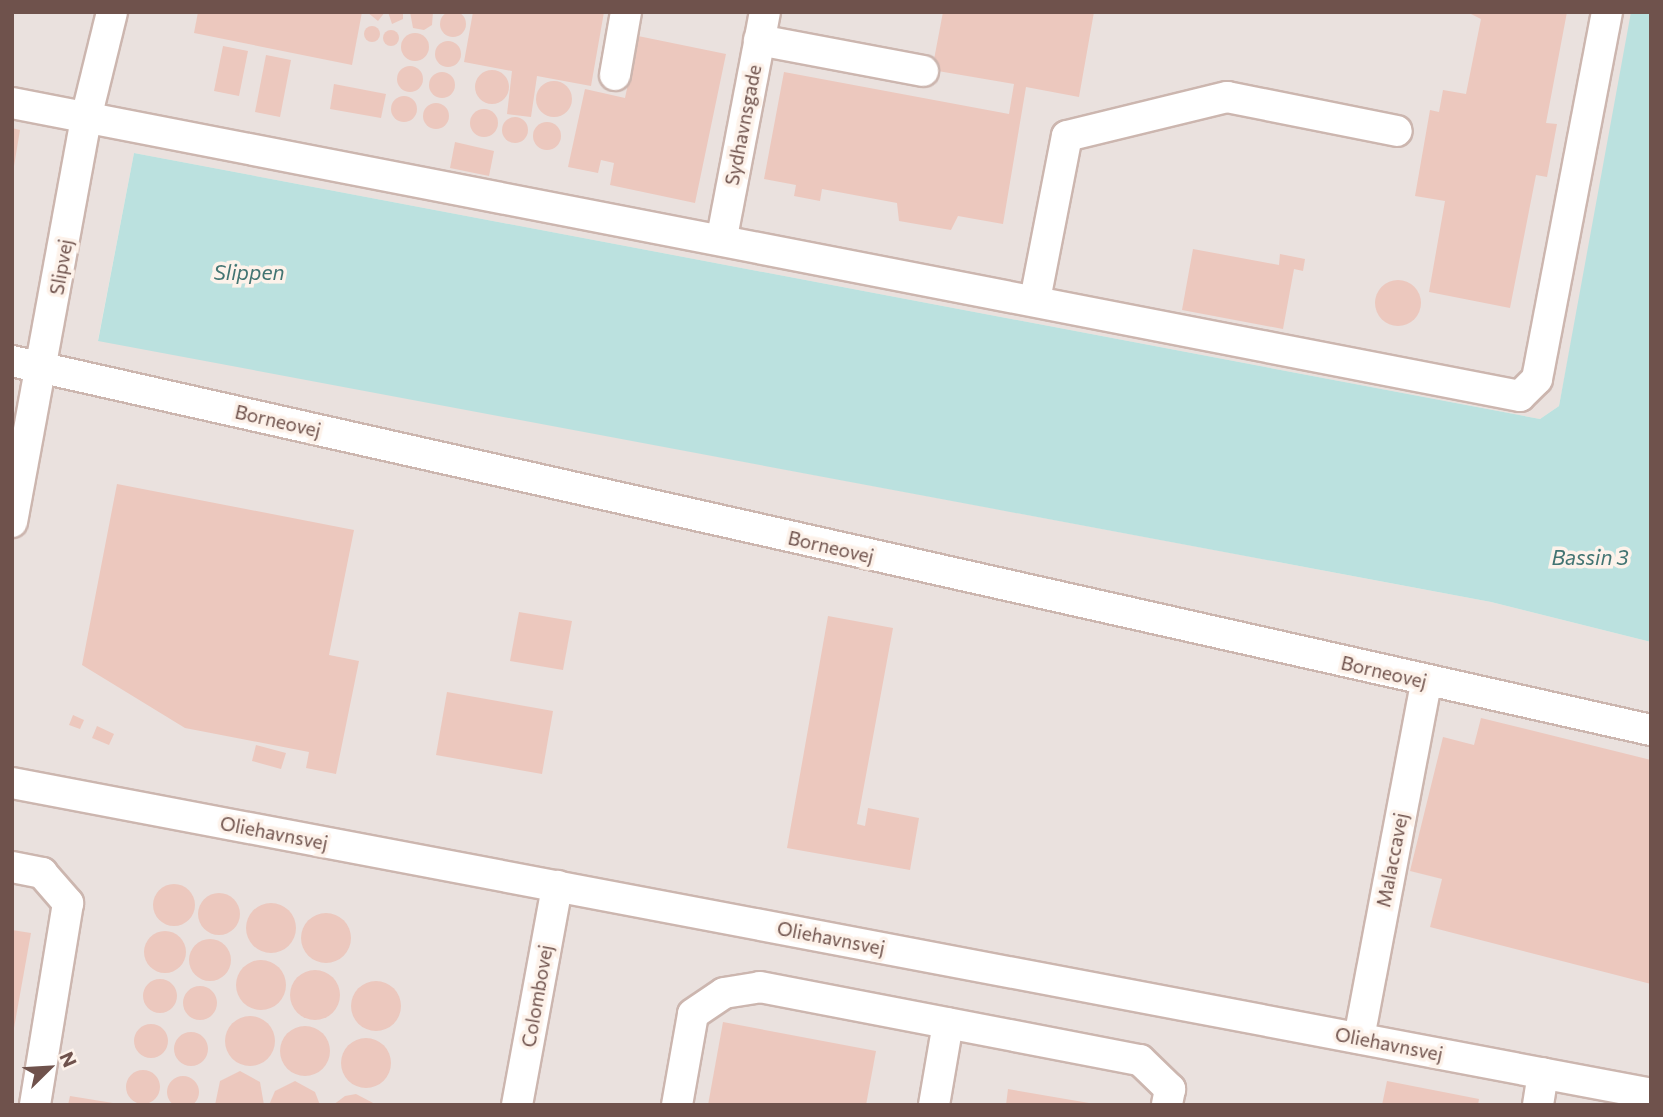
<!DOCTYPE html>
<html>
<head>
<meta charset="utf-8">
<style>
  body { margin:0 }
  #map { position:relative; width:1663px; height:1117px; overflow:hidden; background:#faede4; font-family:Commissioner,sans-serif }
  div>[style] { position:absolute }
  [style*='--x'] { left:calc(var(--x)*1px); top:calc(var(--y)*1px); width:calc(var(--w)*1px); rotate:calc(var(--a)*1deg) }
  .industrial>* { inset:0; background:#eae1de }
  .water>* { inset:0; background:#bbe1df }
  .building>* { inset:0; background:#ecc8be }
  .round { border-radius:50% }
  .roads { filter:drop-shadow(2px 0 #ccb6af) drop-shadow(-2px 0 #ccb6af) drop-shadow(0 2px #ccb6af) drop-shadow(0 -2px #ccb6af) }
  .minor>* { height:30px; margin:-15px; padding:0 15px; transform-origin:15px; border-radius:15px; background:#fff }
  span { translate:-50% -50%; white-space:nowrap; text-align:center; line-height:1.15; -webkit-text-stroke:7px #fdf2ea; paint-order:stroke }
  .street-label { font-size:19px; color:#6f524c }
  .water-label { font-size:21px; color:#427472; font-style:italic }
  .frame { position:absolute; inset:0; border:14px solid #6f524c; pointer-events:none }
  .north { position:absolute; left:14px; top:1033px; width:70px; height:70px; -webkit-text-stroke:5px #fdf2ea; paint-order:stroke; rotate:66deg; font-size:19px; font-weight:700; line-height:28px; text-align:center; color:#6f524c }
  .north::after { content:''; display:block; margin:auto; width:24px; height:32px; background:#6f524c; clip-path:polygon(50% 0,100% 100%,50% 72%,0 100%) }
</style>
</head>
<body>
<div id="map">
  <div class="industrial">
    <i style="clip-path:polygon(12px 12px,1635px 12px,1559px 406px,1540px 419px,134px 153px,98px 340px,1491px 602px,1651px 642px,1651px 1105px,12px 1105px)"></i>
  </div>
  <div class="water">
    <i style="clip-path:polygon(1631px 12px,1651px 12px,1651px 642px,1491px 602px,98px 341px,134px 153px,1540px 419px,1559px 406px)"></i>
  </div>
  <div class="building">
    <i class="round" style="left:440px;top:11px;width:26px;height:26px"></i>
    <i style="clip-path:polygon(198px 12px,362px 12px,352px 65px,194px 33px)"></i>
    <i style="clip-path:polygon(367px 12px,385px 12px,378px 21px)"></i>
    <i style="clip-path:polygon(388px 12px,403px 12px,403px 19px,392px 24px)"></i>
    <i style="clip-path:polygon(410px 12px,433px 12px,432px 25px,424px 30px,413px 28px)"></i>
    <i style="clip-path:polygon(473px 12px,604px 12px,591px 86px,537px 76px,531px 117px,507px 114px,512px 71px,464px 62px)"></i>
    <i style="clip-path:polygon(943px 12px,1094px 12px,1079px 97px,1026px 87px,1003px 224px,958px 216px,951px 230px,899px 221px,897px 203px,822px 189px,820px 201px,794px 196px,796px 185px,764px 179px,784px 72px,1009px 114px,1014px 84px,932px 70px)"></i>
    <i style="clip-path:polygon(1467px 12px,1567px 12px,1546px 123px,1557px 124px,1547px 177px,1536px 175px,1510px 308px,1429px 292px,1445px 201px,1415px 196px,1430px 110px,1439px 112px,1443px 90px,1466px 94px,1481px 19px)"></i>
    <i class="round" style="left:364px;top:26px;width:16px;height:16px"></i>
    <i class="round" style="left:383px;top:30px;width:16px;height:16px"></i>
    <i class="round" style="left:401px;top:33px;width:28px;height:28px"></i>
    <i style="clip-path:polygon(638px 36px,726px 54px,695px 203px,610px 185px,614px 163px,601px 160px,598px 173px,568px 167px,585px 89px,625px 98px)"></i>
    <i class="round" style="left:435px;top:41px;width:26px;height:26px"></i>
    <i style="clip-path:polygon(223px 46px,248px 51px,239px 96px,214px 91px)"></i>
    <i style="clip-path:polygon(266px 55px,291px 60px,280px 117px,255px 112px)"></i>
    <i class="round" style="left:397px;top:66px;width:26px;height:26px"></i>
    <i class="round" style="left:475px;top:70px;width:34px;height:34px"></i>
    <i class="round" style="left:429px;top:72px;width:26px;height:26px"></i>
    <i class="round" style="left:536px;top:81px;width:36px;height:36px"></i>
    <i style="clip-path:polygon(334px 84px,386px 94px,381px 118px,330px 109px)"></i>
    <i class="round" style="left:391px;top:96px;width:26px;height:26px"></i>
    <i class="round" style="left:423px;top:103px;width:26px;height:26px"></i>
    <i class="round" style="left:470px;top:109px;width:28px;height:28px"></i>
    <i class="round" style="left:502px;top:117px;width:26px;height:26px"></i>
    <i class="round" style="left:533px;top:122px;width:28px;height:28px"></i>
    <i style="clip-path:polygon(12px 128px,20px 130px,14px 166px,12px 166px)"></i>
    <i style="clip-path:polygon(455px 142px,494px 151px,489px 176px,450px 168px)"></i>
    <i style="clip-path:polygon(1193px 249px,1279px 265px,1280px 254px,1305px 259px,1303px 271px,1294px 269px,1283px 329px,1182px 310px)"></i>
    <i class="round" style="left:1375px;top:280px;width:46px;height:46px"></i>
    <i style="clip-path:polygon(117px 484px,354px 530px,329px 655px,359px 661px,336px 774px,306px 768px,309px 752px,185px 728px,82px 665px)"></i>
    <i style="clip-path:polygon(519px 612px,572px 621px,563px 670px,510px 661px)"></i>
    <i style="clip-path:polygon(828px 616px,893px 628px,857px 824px,865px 826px,868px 808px,919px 818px,910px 870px,787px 848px)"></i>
    <i style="clip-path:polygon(447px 692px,553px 711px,542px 774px,436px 755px)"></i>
    <i style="clip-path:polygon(73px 715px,84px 720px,80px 729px,69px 725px)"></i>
    <i style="clip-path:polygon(1481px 718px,1651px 760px,1651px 984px,1430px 927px,1442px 879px,1410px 871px,1443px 737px,1474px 745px)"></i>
    <i style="clip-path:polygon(97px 726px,114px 734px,109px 745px,92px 738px)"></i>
    <i style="clip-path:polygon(256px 745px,286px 753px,281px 769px,252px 761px)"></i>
    <i class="round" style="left:153px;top:884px;width:42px;height:42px"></i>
    <i class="round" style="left:198px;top:893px;width:42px;height:42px"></i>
    <i class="round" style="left:246px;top:903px;width:50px;height:50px"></i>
    <i class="round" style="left:301px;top:913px;width:50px;height:50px"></i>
    <i style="clip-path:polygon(12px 930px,31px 933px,14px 1028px,12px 1028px)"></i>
    <i class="round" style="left:144px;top:931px;width:42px;height:42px"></i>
    <i class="round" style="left:189px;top:939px;width:42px;height:42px"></i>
    <i class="round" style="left:236px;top:960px;width:50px;height:50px"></i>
    <i class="round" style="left:290px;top:970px;width:50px;height:50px"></i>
    <i class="round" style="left:143px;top:979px;width:34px;height:34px"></i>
    <i class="round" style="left:351px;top:981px;width:50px;height:50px"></i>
    <i class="round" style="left:183px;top:986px;width:34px;height:34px"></i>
    <i class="round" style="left:225px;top:1016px;width:50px;height:50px"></i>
    <i style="clip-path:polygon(723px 1022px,876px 1051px,866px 1105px,708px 1105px)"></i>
    <i class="round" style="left:134px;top:1024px;width:34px;height:34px"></i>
    <i class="round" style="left:280px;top:1026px;width:50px;height:50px"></i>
    <i class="round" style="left:174px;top:1032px;width:34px;height:34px"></i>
    <i class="round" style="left:341px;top:1038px;width:50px;height:50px"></i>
    <i class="round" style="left:126px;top:1070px;width:34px;height:34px"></i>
    <i style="clip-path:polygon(240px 1071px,260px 1082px,264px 1105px,215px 1105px,220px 1081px)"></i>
    <i class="round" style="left:167px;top:1076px;width:32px;height:32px"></i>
    <i style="clip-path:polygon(295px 1081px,315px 1092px,320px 1105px,269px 1105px,275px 1091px)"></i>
    <i style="clip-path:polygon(1387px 1081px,1479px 1099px,1478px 1105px,1382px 1105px)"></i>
    <i style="clip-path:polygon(1008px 1089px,1089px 1103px,1089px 1105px,1006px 1105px)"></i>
    <i style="clip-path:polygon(356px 1094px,377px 1105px,333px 1105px,345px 1096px)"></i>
    <i style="clip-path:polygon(70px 1096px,113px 1103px,113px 1105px,68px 1105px)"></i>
  </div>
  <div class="roads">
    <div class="minor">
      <i style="--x:759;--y:40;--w:167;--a:10.7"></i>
      <i style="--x:615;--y:75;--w:64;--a:-80.1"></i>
      <i style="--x:12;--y:103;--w:1536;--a:11"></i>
      <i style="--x:1520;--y:396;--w:24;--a:-45"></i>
      <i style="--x:1537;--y:379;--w:374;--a:-79.2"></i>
      <i style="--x:722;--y:237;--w:229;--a:-79.2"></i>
      <i style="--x:1035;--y:300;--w:167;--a:-79"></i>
      <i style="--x:1067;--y:136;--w:165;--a:-13.7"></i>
      <i style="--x:1227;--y:97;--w:173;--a:11.3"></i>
      <i style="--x:12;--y:361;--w:1680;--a:12.69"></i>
      <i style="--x:12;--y:522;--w:411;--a:-79.6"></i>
      <i style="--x:86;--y:118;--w:109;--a:-76.2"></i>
      <i style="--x:12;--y:783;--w:1668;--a:10.74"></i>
      <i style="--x:12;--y:867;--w:31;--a:11"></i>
      <i style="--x:42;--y:873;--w:40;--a:49"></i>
      <i style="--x:68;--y:903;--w:205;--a:99.3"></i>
      <i style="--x:1359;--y:1038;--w:362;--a:-79.3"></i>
      <i style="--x:517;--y:1105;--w:223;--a:-79.6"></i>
      <i style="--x:677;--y:1105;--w:92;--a:-80"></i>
      <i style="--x:693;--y:1014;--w:37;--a:-34"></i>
      <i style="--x:724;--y:993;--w:36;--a:-9"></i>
      <i style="--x:760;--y:987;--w:387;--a:10.9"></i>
      <i style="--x:1140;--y:1060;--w:42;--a:44"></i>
      <i style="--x:1170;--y:1089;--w:16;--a:101"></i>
      <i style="--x:934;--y:1105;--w:83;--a:-80.3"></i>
      <i style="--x:1538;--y:1105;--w:32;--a:-81"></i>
    </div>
  </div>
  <div class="street-label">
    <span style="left:743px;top:125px;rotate:-79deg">Sydhavnsgade</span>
    <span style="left:61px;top:267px;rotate:-80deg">Slipvej</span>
    <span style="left:278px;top:421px;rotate:13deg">Borneovej</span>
    <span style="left:831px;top:547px;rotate:13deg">Borneovej</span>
    <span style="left:1384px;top:672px;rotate:13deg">Borneovej</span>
    <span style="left:274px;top:833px;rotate:11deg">Oliehavnsvej</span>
    <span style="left:1392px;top:860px;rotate:-79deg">Malaccavej</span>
    <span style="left:831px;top:938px;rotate:11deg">Oliehavnsvej</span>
    <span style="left:537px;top:996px;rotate:-80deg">Colombovej</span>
    <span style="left:1389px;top:1044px;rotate:11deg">Oliehavnsvej</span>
  </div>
  <div class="water-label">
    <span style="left:249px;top:272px">Slippen</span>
    <span style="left:1590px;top:557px">Bassin 3</span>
  </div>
  <div class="frame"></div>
  <div class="north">N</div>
</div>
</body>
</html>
